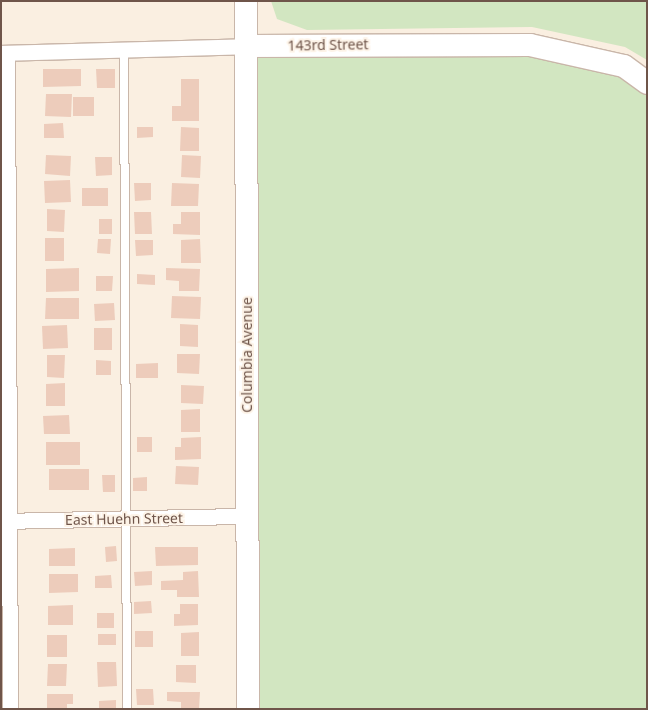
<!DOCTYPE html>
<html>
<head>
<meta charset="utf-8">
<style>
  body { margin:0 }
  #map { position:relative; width:648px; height:710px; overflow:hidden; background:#faefe1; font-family:"Noto Sans",sans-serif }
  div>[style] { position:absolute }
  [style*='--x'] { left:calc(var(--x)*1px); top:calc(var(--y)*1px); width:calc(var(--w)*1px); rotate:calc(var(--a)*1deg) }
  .green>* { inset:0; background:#d2e6c1 }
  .building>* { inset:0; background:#edccbb }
  .roads { filter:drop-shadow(1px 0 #c9b6a9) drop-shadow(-1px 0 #c9b6a9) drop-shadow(0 1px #c9b6a9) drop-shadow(0 -1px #c9b6a9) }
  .lane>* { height:8px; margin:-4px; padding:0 4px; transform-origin:4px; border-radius:4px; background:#fff }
  .street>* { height:15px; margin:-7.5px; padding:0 7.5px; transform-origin:7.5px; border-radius:7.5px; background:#fff }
  .secondary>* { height:22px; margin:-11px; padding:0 11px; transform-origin:11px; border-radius:11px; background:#fff }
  span { translate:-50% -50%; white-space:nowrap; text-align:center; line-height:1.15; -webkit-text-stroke:4px #fdf3e7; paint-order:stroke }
  .street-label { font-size:14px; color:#6f554a }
  .frame { position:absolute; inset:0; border:2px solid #6f554a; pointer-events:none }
</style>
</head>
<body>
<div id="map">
  <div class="green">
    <i style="clip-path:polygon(271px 1px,647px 1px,647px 60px,625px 47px,532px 27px,307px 30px,277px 19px)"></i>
    <i style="clip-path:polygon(530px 45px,647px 83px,647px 709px,248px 709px,247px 46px)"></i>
  </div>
  <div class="building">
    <i style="clip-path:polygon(43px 69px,81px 69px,81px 86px,43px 87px)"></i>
    <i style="clip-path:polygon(96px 69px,115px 69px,115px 88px,97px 88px)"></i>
    <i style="clip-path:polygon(181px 79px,199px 79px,199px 121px,172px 121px,172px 106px,181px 106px)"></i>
    <i style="clip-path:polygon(46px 94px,72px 94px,71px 117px,45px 116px)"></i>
    <i style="clip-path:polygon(73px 97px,94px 97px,94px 116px,73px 116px)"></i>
    <i style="clip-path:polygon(63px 123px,64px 138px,44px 138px,44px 124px)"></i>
    <i style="clip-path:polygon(137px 127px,153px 127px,153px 137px,137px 138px)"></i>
    <i style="clip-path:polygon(181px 127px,199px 128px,199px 151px,180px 151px)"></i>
    <i style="clip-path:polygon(46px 155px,71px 156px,70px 176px,45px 174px)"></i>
    <i style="clip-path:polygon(182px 155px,201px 156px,200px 178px,181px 177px)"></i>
    <i style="clip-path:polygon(95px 157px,112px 157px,112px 175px,96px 176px)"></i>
    <i style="clip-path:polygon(70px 180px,71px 202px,45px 203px,44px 181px)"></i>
    <i style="clip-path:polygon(134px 183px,151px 183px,151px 200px,135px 201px)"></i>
    <i style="clip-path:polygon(172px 183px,199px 184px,198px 206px,171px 206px)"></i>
    <i style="clip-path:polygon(82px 188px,108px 188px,108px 206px,82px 206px)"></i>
    <i style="clip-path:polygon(47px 209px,65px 210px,64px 232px,47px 231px)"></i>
    <i style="clip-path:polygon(134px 212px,151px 212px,152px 234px,135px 234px)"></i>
    <i style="clip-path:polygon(181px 212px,200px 212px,200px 235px,173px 234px,173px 224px,181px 224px)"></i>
    <i style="clip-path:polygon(99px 219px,112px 219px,112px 234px,99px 234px)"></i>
    <i style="clip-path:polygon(45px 238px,64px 238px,64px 261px,45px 261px)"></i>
    <i style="clip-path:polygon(98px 239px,111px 239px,110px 254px,97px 253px)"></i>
    <i style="clip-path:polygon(200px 239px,201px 263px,181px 263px,181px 240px)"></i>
    <i style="clip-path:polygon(135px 240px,153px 240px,153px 255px,136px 256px)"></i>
    <i style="clip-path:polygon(79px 268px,79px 291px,46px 292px,46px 269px)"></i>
    <i style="clip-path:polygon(166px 268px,200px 269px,199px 291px,179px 291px,179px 281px,166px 280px)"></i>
    <i style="clip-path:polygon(137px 274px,155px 275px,155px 285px,137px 284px)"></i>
    <i style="clip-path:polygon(96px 276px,113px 276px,112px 291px,96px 291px)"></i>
    <i style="clip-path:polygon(172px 296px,201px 297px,200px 319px,171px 318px)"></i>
    <i style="clip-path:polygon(46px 298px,79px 298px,79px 319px,45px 319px)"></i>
    <i style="clip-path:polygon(114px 303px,115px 320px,95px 321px,94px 304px)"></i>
    <i style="clip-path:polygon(180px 324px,198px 325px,198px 347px,180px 346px)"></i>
    <i style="clip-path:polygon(67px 325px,68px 348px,43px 349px,42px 326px)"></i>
    <i style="clip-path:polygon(94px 328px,112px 328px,112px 350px,94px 350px)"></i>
    <i style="clip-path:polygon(177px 354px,200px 354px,199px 374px,177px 373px)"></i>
    <i style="clip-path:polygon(47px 355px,65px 355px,64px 378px,47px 377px)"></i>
    <i style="clip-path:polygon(96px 360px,111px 361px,111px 375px,96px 375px)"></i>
    <i style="clip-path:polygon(158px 363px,158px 378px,136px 378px,136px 364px)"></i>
    <i style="clip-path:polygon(65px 383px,65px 406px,46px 406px,46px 384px)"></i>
    <i style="clip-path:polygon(181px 385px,204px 386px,203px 404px,181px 403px)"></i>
    <i style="clip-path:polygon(200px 409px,200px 432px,181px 432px,181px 410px)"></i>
    <i style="clip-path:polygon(69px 415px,70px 434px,44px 434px,43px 416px)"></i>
    <i style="clip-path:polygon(137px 437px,152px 437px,152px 452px,137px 452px)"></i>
    <i style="clip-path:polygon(201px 437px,201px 459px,175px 460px,175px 447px,181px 447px,181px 438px)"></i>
    <i style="clip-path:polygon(46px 442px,80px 442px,80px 465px,46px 465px)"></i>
    <i style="clip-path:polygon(176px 466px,199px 467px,198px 485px,175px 484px)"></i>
    <i style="clip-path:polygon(49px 469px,89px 469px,89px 490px,49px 490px)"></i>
    <i style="clip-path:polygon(102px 475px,115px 475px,115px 492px,103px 492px)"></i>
    <i style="clip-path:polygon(147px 477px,147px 491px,133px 491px,133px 478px)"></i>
    <i style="clip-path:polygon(116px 546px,117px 561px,106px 562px,105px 547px)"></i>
    <i style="clip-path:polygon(155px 547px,198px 547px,198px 565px,156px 566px)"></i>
    <i style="clip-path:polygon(75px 548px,75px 566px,49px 566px,49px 549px)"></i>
    <i style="clip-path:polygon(152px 571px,152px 585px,135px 586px,134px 572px)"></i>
    <i style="clip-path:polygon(198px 571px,199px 597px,177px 597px,177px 590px,161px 590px,161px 581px,183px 580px,183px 572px)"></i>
    <i style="clip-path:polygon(49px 574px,78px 574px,78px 592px,49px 593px)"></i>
    <i style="clip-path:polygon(111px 575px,112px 588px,95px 588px,95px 576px)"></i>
    <i style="clip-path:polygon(151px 601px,152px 613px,134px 614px,134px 602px)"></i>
    <i style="clip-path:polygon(180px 604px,198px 604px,198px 625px,174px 626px,174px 614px,180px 614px)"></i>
    <i style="clip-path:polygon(73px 605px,73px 625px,48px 625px,48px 606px)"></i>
    <i style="clip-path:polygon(97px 613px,114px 613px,114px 628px,97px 628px)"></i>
    <i style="clip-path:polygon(135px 631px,153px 631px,153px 647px,135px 647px)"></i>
    <i style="clip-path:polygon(199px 632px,199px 656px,181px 656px,181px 633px)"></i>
    <i style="clip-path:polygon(98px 634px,116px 634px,116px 645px,98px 645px)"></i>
    <i style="clip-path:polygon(47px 635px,67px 635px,67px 657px,47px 657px)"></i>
    <i style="clip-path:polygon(97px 662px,116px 662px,117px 686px,98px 687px)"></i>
    <i style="clip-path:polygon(48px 664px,67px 664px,66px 686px,47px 686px)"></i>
    <i style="clip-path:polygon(176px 665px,196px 665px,196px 683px,176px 682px)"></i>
    <i style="clip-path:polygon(136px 689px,153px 689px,154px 705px,137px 705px)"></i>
    <i style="clip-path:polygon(167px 692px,200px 692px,199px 709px,181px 709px,181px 702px,167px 701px)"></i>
    <i style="clip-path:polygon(47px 694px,73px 694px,73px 704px,67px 704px,67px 709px,47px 709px)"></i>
    <i style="clip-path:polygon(116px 700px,116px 709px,99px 709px,99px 701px)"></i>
  </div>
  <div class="roads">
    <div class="lane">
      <i style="--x:124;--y:51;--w:658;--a:89.74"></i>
    </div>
    <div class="street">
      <i style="--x:1;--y:53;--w:246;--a:-1.6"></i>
      <i style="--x:7;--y:53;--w:656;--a:89.74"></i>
      <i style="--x:1;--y:521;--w:246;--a:-1.2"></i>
    </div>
    <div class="secondary">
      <i style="--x:246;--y:1;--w:708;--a:89.84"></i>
      <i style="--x:247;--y:46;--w:283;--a:-0.2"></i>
      <i style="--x:530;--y:45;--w:96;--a:12.6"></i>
      <i style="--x:624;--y:66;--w:29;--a:36"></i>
    </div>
  </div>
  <div class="street-label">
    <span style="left:328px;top:45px;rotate:-1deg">143rd Street</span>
    <span style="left:247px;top:355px;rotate:-90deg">Columbia Avenue</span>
    <span style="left:124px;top:519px;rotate:-1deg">East Huehn Street</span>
  </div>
  <div class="frame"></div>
</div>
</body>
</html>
